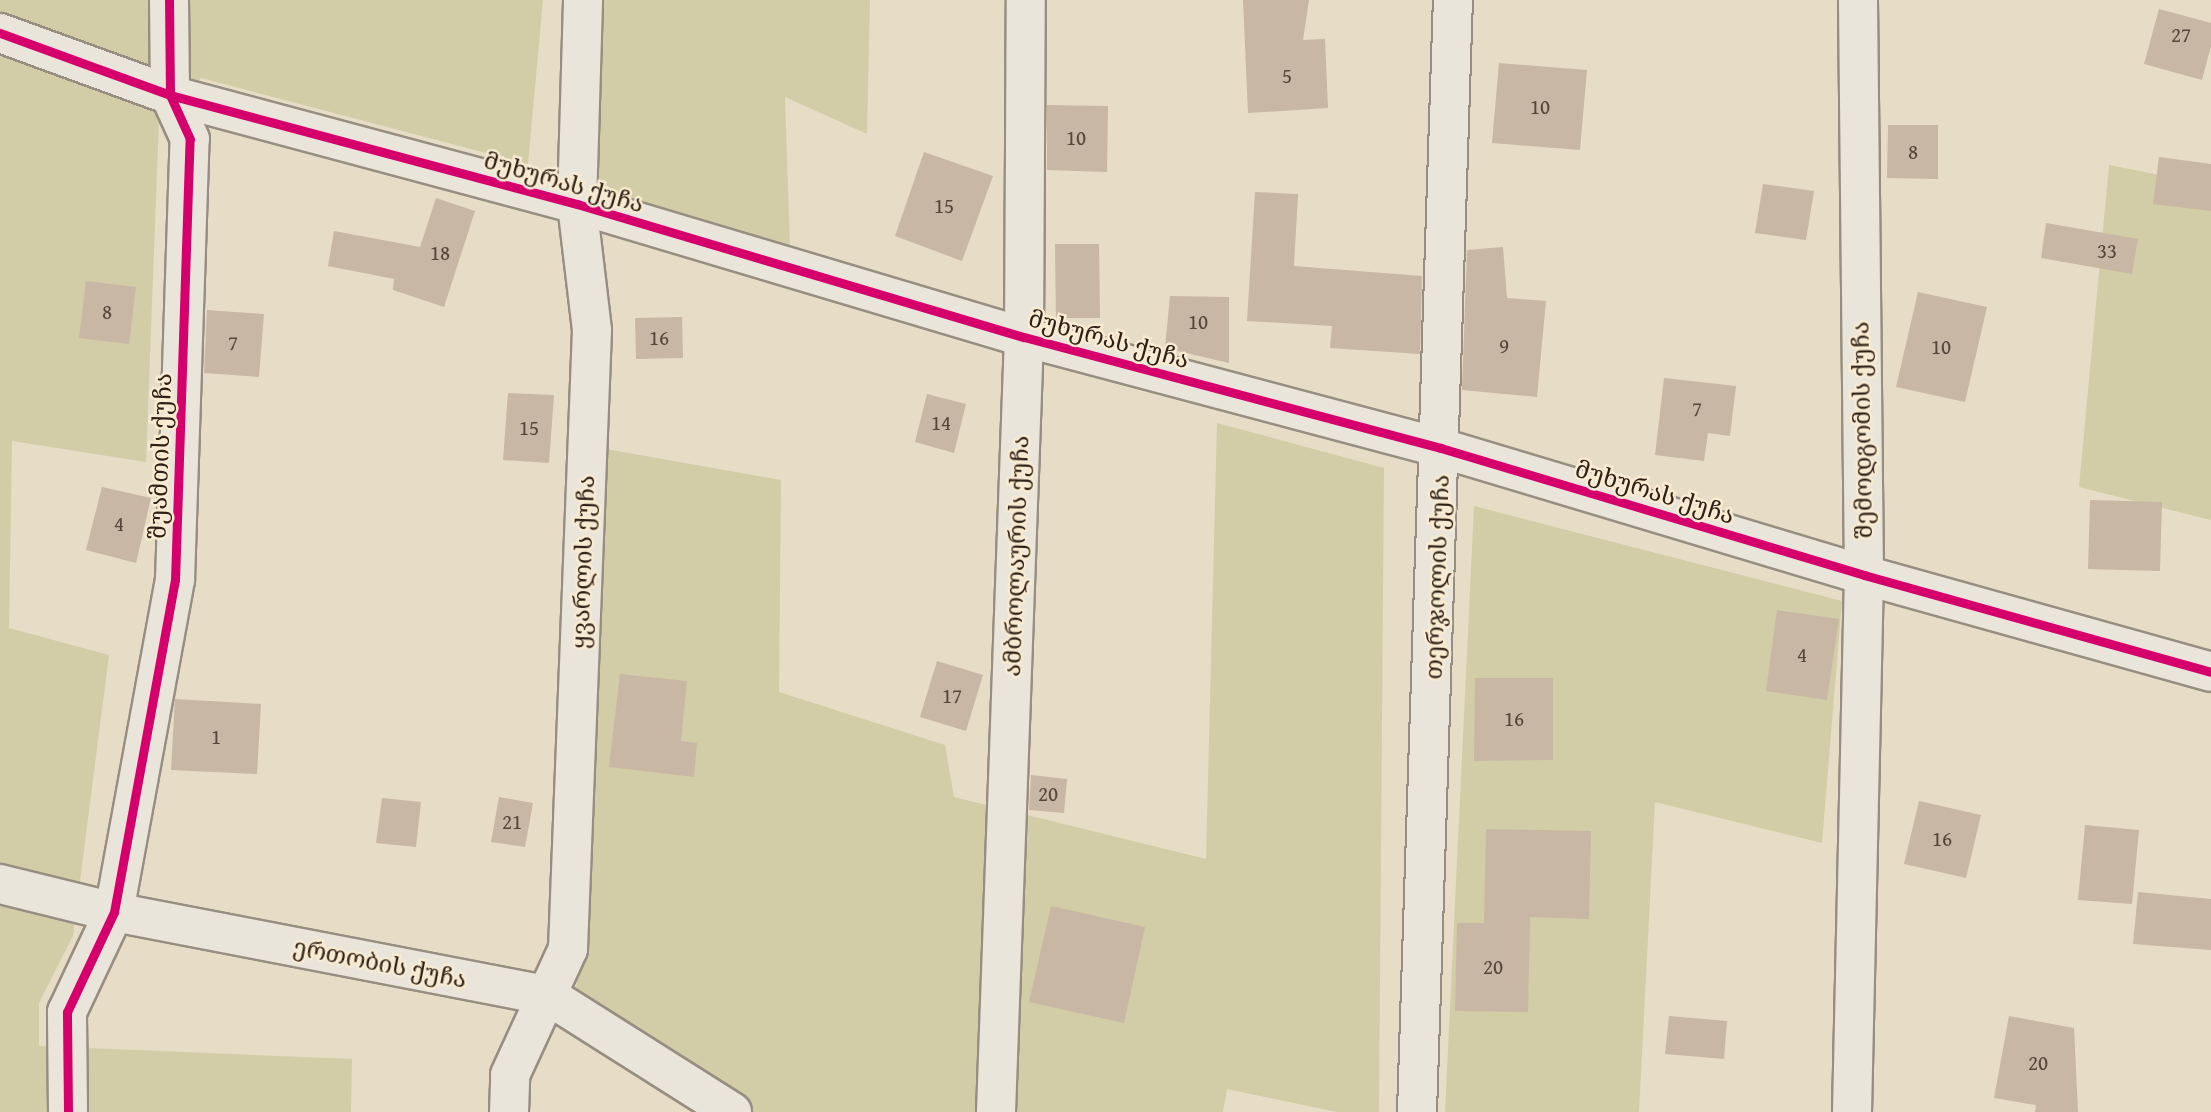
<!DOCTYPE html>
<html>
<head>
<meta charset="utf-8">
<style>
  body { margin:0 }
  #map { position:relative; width:2211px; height:1112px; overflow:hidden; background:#e7dcc6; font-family:"Gentium Book Plus","Noto Serif Georgian",serif }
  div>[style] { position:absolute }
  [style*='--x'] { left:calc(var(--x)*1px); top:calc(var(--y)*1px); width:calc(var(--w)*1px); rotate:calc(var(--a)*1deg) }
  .green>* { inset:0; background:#d2cda6 }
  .building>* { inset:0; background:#c7b7a4 }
  .roads { filter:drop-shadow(2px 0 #978e81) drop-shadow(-2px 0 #978e81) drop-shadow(0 2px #978e81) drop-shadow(0 -2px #978e81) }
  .street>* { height:38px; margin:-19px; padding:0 19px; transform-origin:19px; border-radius:19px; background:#eae5da }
  .cycleway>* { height:9px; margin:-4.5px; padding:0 4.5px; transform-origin:4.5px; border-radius:4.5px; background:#d6006c }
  span { translate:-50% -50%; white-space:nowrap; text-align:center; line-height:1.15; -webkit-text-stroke:5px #f8ebd1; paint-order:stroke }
  .number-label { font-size:21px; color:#54463a }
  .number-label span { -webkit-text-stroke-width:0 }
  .street-label { font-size:24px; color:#2e2016 }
</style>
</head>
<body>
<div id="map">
  <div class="green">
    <i style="clip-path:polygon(0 0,543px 0,528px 164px,201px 78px,159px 119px,146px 462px,12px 441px,9px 628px,109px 655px,73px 936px,39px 1003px,39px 1046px,352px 1059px,351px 1112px,0 1112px)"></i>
    <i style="clip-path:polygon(564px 0,870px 0,867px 134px,785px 97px,790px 246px,558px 176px)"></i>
    <i style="clip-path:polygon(2109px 165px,2211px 185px,2211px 520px,2079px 487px)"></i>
    <i style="clip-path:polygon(1217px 423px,1384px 468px,1379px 1112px,1337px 1112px,1227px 1089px,1223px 1112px,739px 1112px,575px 1012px,606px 449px,781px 480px,779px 692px,945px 745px,954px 797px,1206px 859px)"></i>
    <i style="clip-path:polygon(1474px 506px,1842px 601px,1822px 843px,1655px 802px,1639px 1112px,1445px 1112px)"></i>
  </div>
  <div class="building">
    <i style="clip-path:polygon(1243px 0,1309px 0,1303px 40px,1325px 39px,1328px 108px,1248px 113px)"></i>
    <i style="clip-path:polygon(2159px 9px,2211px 23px,2211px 46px,2202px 80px,2144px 64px)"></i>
    <i style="clip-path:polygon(1499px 63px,1587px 70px,1580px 150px,1492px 143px)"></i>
    <i style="clip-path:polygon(1047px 105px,1108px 106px,1107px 172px,1047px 170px)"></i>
    <i style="clip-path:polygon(1888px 125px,1938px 125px,1938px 179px,1887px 178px)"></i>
    <i style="clip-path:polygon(924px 152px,993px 176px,962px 261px,895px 236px)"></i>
    <i style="clip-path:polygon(2159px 157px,2211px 164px,2211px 211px,2153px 204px)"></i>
    <i style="clip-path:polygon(1763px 184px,1814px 191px,1806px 240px,1755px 233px)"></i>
    <i style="clip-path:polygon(1255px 192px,1298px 194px,1294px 266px,1422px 276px,1420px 354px,1330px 348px,1332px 326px,1247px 321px)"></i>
    <i style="clip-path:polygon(436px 198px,475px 211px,444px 307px,393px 290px,394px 279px,328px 266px,334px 231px,420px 247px)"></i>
    <i style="clip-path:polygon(2046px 223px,2138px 239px,2132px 274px,2041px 258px)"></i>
    <i style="clip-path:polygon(1055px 244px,1099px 244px,1100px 318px,1056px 318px)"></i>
    <i style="clip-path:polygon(1503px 247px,1507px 298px,1546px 301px,1537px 397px,1462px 390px,1467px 250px)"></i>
    <i style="clip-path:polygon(86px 281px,136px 287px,129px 344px,79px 338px)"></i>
    <i style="clip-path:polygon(1918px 292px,1987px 307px,1965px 402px,1896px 387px)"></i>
    <i style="clip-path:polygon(1170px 296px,1229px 297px,1229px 363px,1165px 348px)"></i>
    <i style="clip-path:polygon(207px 310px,264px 314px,259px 377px,204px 373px)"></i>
    <i style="clip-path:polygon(682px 317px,683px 358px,636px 359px,635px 318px)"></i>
    <i style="clip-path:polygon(1664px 378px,1736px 386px,1730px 436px,1708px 433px,1704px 461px,1655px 455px)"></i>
    <i style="clip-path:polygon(508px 393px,554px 395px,549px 463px,503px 460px)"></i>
    <i style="clip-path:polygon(927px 394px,966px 404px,954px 453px,915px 442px)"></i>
    <i style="clip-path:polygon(102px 487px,151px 498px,136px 563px,86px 550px)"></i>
    <i style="clip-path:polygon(2090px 500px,2162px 502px,2160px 571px,2088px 569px)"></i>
    <i style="clip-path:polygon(1777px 610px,1839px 619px,1827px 700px,1766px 691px)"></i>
    <i style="clip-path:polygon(937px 661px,983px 675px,966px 731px,920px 717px)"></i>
    <i style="clip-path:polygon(620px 674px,687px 681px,681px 741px,697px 743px,694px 777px,609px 767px)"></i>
    <i style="clip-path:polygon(1475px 678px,1553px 678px,1553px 760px,1474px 761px)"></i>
    <i style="clip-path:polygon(175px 699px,261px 704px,257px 774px,171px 770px)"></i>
    <i style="clip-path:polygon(1031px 775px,1067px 779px,1064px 813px,1029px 810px)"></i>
    <i style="clip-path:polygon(499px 797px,533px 803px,525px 847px,491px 842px)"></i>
    <i style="clip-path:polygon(382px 798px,421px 802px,416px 847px,376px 843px)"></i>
    <i style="clip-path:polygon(1919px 801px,1981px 815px,1966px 878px,1904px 864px)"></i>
    <i style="clip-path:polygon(2085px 825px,2139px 830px,2132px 904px,2078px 900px)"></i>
    <i style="clip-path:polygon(1486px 829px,1591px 831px,1589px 919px,1530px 917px,1528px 1012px,1455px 1011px,1457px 923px,1484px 923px)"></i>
    <i style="clip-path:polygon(2138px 892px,2211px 899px,2211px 950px,2133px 944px)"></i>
    <i style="clip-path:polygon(1051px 906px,1145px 927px,1124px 1023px,1029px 1002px)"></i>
    <i style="clip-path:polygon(1669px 1016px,1727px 1021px,1724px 1059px,1665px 1054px)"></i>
    <i style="clip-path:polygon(2009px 1016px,2074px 1028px,2078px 1112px,2035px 1112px,2036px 1105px,1994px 1098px)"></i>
  </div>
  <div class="roads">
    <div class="street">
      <i style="--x:0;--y:33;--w:181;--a:20"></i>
      <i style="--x:170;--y:95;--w:421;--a:15"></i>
      <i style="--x:577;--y:204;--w:466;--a:16.6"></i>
      <i style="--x:1024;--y:337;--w:432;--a:14.9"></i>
      <i style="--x:1441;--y:448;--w:442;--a:16.7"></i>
      <i style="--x:1864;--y:575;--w:360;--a:15.6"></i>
      <i style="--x:0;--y:884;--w:117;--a:13.8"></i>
      <i style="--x:114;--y:912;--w:441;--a:10.9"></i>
      <i style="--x:547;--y:995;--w:219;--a:32.3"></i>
      <i style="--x:68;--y:1112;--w:100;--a:-90.6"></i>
      <i style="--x:67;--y:1012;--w:110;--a:-64.8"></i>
      <i style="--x:114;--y:912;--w:338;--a:-79.6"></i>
      <i style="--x:175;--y:580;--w:441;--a:-88.1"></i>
      <i style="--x:190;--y:139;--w:48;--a:-114.4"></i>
      <i style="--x:170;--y:95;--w:95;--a:-90.6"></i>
      <i style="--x:509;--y:1112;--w:37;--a:-88"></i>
      <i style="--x:510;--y:1075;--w:139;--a:-65.3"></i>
      <i style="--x:568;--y:949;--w:619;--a:-87.78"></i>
      <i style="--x:592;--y:330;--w:127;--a:-96.8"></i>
      <i style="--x:577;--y:204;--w:204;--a:-88.3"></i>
      <i style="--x:996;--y:1112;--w:776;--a:-87.93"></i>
      <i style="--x:1024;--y:337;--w:337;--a:-89.7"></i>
      <i style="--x:1417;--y:1112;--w:1113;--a:-88.15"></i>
      <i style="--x:1852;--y:1112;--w:537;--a:-88.72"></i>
      <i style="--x:1864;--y:575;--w:575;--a:-90.6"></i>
    </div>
  </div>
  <div class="cycleway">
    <i style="--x:0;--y:33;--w:181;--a:20"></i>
    <i style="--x:170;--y:95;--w:421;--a:15"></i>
    <i style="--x:577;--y:204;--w:466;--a:16.6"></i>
    <i style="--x:1024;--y:337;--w:432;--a:14.9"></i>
    <i style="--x:1441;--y:448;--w:442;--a:16.7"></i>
    <i style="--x:1864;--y:575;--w:360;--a:15.6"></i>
    <i style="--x:68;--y:1112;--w:100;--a:-90.6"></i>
    <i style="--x:67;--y:1012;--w:110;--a:-64.8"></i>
    <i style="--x:114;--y:912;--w:338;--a:-79.6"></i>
    <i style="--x:175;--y:580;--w:441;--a:-88.1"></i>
    <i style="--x:190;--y:139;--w:48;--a:-114.4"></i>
    <i style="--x:170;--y:95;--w:95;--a:-90.6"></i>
  </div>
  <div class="number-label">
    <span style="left:2181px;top:35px">27</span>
    <span style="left:1287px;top:76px">5</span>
    <span style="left:1540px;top:107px">10</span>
    <span style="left:1076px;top:138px">10</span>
    <span style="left:1913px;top:152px">8</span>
    <span style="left:944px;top:206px">15</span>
    <span style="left:2107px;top:251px">33</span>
    <span style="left:440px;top:253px">18</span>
    <span style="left:107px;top:312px">8</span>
    <span style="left:1198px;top:322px">10</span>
    <span style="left:659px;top:338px">16</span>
    <span style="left:233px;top:343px">7</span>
    <span style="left:1504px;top:346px">9</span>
    <span style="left:1941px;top:347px">10</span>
    <span style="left:1697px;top:409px">7</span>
    <span style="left:941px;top:423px">14</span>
    <span style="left:529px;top:428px">15</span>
    <span style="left:119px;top:524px">4</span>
    <span style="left:1802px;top:655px">4</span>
    <span style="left:952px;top:696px">17</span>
    <span style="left:1514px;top:719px">16</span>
    <span style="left:216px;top:737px">1</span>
    <span style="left:1048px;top:794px">20</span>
    <span style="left:512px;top:822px">21</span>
    <span style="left:1942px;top:839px">16</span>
    <span style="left:1493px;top:967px">20</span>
    <span style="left:2038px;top:1063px">20</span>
  </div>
  <div class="street-label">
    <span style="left:564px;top:182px;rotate:16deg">მუხურას ქუჩა</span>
    <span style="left:1109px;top:339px;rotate:15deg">მუხურას ქუჩა</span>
    <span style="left:1862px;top:430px;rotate:-91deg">შემოდგომის ქუჩა</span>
    <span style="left:160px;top:456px;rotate:-88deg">შუამთის ქუჩა</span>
    <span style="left:1655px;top:492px;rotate:17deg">მუხურას ქუჩა</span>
    <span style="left:1016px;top:556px;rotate:-88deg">ამბროლაურის ქუჩა</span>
    <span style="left:583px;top:562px;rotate:-88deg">ყვარლის ქუჩა</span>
    <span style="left:1437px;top:577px;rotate:-88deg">თერჯოლის ქუჩა</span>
    <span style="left:380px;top:963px;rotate:11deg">ერთობის ქუჩა</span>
  </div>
</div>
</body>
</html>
